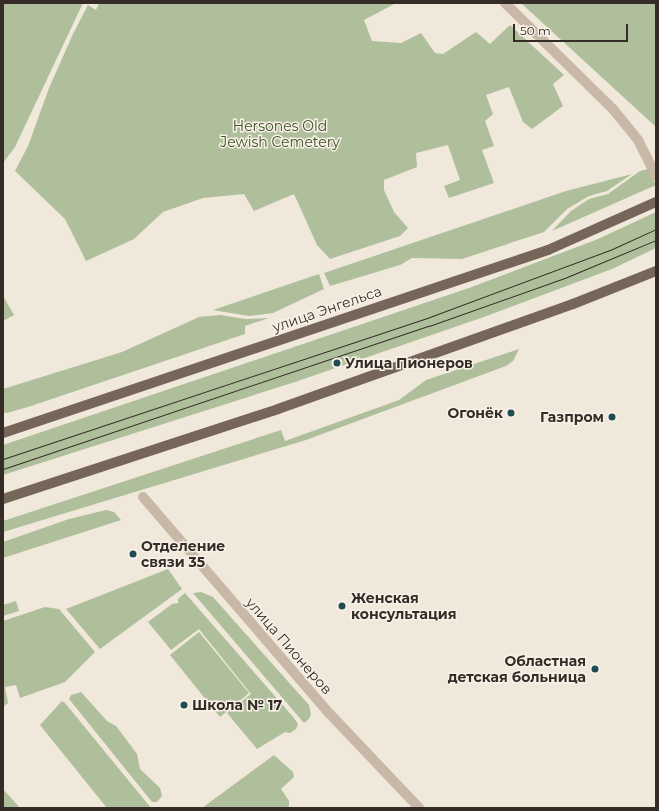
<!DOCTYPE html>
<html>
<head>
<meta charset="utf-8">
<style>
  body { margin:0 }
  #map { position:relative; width:659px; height:811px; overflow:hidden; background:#f0e8da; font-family:Montserrat,sans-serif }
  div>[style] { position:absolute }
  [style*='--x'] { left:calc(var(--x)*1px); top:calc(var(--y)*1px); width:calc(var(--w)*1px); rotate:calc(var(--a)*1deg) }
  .green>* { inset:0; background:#b0bf9b }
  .minor>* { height:10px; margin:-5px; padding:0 5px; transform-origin:5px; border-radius:5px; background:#c8b8a7 }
  .major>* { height:10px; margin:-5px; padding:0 5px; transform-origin:5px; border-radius:5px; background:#766559 }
  .tram>* { height:1px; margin:-0.5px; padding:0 0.5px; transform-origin:0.5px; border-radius:0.5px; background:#352c27 }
  .dots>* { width:11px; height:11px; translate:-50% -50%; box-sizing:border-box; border:2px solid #f8f1e7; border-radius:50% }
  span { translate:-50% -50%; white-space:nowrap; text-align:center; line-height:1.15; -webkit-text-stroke:3px #f8f1e7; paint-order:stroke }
  .park-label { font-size:14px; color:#41522c }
  .street-label { font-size:14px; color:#352c27 }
  .poi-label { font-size:14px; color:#352c27; font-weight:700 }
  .left { translate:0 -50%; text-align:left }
  .right { translate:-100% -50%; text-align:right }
  .frame { position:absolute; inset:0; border:4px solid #352c27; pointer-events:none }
  .scale { position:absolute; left:513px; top:24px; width:115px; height:18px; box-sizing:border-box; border:2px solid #352c27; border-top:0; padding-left:5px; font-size:12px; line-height:14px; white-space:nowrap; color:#352c27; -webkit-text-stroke:3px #f8f1e7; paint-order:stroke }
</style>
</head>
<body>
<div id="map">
  <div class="green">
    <i style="clip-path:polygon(3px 3px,83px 3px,15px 147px,3px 163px)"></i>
    <i style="clip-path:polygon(99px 3px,396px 3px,364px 20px,372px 41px,401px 43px,421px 33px,435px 53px,443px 54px,476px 32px,490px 44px,510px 25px,564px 75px,553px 84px,563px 106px,532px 129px,523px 122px,509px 87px,486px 95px,493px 114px,485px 121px,494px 146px,482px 150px,494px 183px,449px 198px,444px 186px,460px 180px,448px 145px,416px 153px,417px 167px,384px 180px,384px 190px,394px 212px,408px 228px,400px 236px,330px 259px,317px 245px,294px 194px,254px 211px,244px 194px,203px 198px,163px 212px,134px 239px,86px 261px,65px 219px,15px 171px,28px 146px,49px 88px,73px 34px,88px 5px,96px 10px)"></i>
    <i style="clip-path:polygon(521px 3px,656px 3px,656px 127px,632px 105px)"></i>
    <i style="clip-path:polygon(648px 169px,656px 185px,552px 231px,571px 211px,589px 199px,608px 194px,640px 171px)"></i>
    <i style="clip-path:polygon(632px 174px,607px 191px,589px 196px,567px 209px,544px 232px,462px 259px,412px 258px,400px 265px,330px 286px,324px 273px,566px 191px)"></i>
    <i style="clip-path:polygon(656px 212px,656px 248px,612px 269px,481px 318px,295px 382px,3px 475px,3px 445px,469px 288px,598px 239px)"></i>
    <i style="clip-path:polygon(319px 274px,324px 289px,273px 313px,249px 316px,213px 310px)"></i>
    <i style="clip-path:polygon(3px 296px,14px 315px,3px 321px)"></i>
    <i style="clip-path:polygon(220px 315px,246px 319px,269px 318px,245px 326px,245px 334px,31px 406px,7px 413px,3px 412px,3px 389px,122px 352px,199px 317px)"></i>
    <i style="clip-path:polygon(519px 349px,513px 361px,506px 366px,306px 440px,3px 532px,3px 521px,281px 430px,285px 441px,399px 400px,426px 380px)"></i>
    <i style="clip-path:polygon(106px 510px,114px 512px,121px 520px,3px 558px,3px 542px,69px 519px)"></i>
    <i style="clip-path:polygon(168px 569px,182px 589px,100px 649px,66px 609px)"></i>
    <i style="clip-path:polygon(201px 592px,213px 597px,309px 705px,311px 715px,308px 720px,304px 723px,193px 593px)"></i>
    <i style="clip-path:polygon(185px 593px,294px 718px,298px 724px,296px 729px,290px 733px,285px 732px,257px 749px,227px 713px,251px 694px,199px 629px,171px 650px,148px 622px,172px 604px,178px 603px,178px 599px)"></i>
    <i style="clip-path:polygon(16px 601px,19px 611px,3px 616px,3px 605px)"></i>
    <i style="clip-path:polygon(45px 607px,59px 609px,95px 652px,65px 682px,20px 698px,16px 685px,5px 687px,8px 703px,3px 707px,3px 621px)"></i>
    <i style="clip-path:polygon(199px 632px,249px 693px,220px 717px,170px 655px)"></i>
    <i style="clip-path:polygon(81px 692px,107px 721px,116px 726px,137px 754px,140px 769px,160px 788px,162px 796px,157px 802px,152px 802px,69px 699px,71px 695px)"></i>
    <i style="clip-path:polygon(62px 701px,65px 703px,151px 808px,107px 808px,40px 725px)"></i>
    <i style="clip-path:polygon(274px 755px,293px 772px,294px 777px,281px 789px,289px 801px,289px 806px,286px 808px,202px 808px)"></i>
    <i style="clip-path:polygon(3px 789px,20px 808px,3px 808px)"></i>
  </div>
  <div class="minor">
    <i style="--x:505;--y:3;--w:151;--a:44.5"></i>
    <i style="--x:613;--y:109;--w:40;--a:51"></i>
    <i style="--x:638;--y:140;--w:40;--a:63.4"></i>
    <i style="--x:143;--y:497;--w:285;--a:49.3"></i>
    <i style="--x:329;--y:713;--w:131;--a:46.5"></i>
  </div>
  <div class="major">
    <i style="--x:3;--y:433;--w:575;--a:-18.56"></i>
    <i style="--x:548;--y:250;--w:118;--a:-24"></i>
    <i style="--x:3;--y:499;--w:289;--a:-18.1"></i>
    <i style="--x:278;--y:409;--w:313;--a:-19.6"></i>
    <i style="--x:573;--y:304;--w:89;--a:-21.7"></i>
  </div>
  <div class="tram">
    <i style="--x:3;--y:459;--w:447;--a:-18.4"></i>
    <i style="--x:427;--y:318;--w:195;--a:-20.4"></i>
    <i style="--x:610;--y:250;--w:51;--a:-24.5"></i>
    <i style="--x:3;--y:469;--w:449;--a:-18.6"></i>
    <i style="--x:429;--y:326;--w:146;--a:-19.5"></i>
    <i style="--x:567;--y:277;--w:96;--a:-22.6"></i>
  </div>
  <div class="dots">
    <i style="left:337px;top:363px;background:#1f4d54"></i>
    <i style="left:511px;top:413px;background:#1f4d54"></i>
    <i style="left:612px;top:417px;background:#1f4d54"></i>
    <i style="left:133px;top:554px;background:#1f4d54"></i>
    <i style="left:342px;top:606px;background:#1f4d54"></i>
    <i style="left:595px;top:669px;background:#1f4d54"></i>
    <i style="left:184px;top:705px;background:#1f4d54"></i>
  </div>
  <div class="park-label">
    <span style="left:280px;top:134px">Hersones Old<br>Jewish Cemetery</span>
  </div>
  <div class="street-label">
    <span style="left:327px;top:309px;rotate:-19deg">улица Энгельса</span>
    <span style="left:289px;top:646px;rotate:49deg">улица Пионеров</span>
  </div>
  <div class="poi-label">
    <span class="left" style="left:345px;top:363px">Улица Пионеров</span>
    <span class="right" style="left:503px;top:413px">Огонёк</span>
    <span class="right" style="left:604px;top:417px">Газпром</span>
    <span class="left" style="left:141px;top:554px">Отделение<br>связи 35</span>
    <span class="left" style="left:351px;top:606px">Женская<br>консультация</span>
    <span class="right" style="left:586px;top:669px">Областная<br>детская больница</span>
    <span class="left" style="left:192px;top:705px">Школа № 17</span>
  </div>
  <div class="frame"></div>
  <div class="scale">50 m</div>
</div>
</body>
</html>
